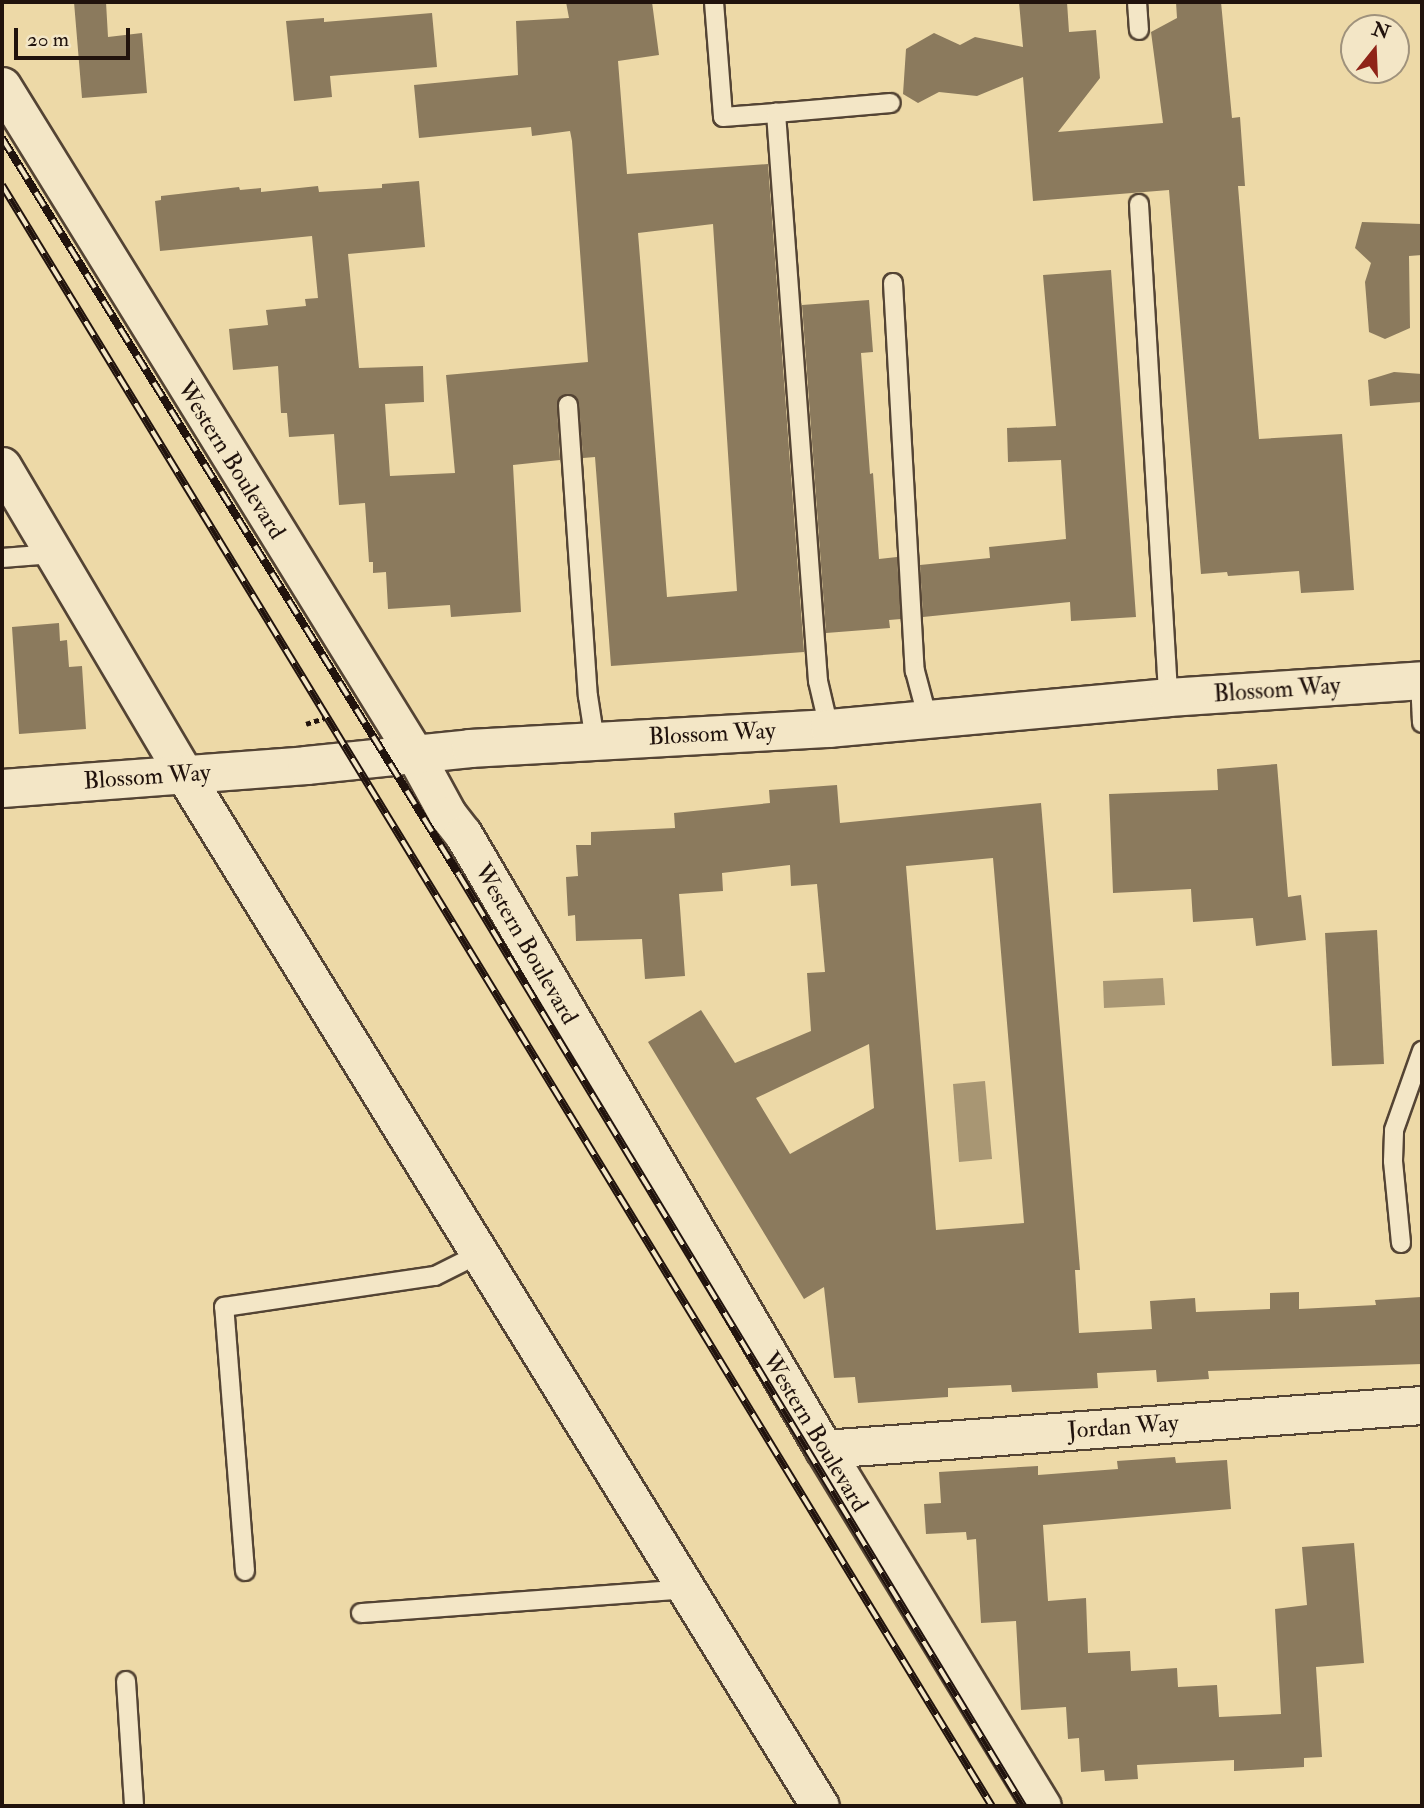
<!DOCTYPE html>
<html>
<head>
<meta charset="utf-8">
<style>
  body { margin:0 }
  #map { position:relative; width:1424px; height:1808px; overflow:hidden; background:#edd9a7; font-family:"IM FELL Double Pica",serif }
  div>[style] { position:absolute }
  [style*='--x'] { left:calc(var(--x)*1px); top:calc(var(--y)*1px); width:calc(var(--w)*1px); rotate:calc(var(--a)*1deg) }
  .water>* { inset:0; background:#a89673 }
  .building>* { inset:0; background:#8b7a5d }
  .path>* { height:4.5px; margin-top:-2.25px; transform-origin:0; background:repeating-linear-gradient(90deg,#21130d 0 5px,transparent 0 8.5px) }
  .roads { filter:drop-shadow(2px 0 #544434) drop-shadow(-2px 0 #544434) drop-shadow(0 2px #544434) drop-shadow(0 -2px #544434) }
  .lane>* { height:18px; margin:-9px; padding:0 9px; transform-origin:9px; border-radius:9px; background:#f3e6c6 }
  .street>* { height:37px; margin:-18.5px; padding:0 18.5px; transform-origin:18.5px; border-radius:18.5px; background:#f3e6c6 }
  .rail>* { height:8px; margin-top:-4px; transform-origin:0; background:repeating-linear-gradient(90deg,#f3e6c6 0 16px,#21130d 0 32px); box-sizing:border-box; border-block:2px solid #21130d }
  span { translate:-50% -50%; white-space:nowrap; text-align:center; line-height:1.15; -webkit-text-stroke:6px #f3e6c6; paint-order:stroke }
  .street-label { font-size:24px; color:#21130d }
  .frame { position:absolute; inset:0; border:4px solid #21130d; pointer-events:none }
  .north { position:absolute; left:1340px; top:14px; width:70px; height:70px; box-sizing:border-box; background:#f3e6c6; border:2px solid #9f927c; border-radius:50%; rotate:18deg; font-size:19px; font-weight:700; line-height:28px; text-align:center; color:#21130d }
  .north::after { content:''; display:block; margin:auto; width:24px; height:32px; background:#8f2418; clip-path:polygon(50% 0,100% 100%,50% 72%,0 100%) }
  .scale { position:absolute; left:14px; top:28px; width:116px; height:32px; box-sizing:border-box; border:4px solid #21130d; border-top:0; padding-left:9px; font-size:21px; line-height:24px; white-space:nowrap; color:#21130d; -webkit-text-stroke:5px #f3e6c6; paint-order:stroke }
</style>
</head>
<body>
<div id="map">
  <div class="water">
    <i style="clip-path:polygon(1163px 978px,1165px 1005px,1104px 1008px,1103px 981px)"></i>
    <i style="clip-path:polygon(985px 1081px,992px 1159px,959px 1162px,953px 1084px)"></i>
  </div>
  <div class="building">
    <i style="clip-path:polygon(74px 2px,106px 2px,108px 37px,142px 33px,147px 93px,82px 98px)"></i>
    <i style="clip-path:polygon(evenodd,566px 2px,652px 2px,659px 55px,618px 61px,627px 174px,768px 164px,804px 652px,611px 666px,595px 457px,583px 458px,579px 404px,577px 398px,568px 394px,561px 396px,557px 405px,560px 460px,513px 465px,521px 612px,451px 617px,450px 605px,388px 609px,386px 572px,373px 573px,373px 562px,369px 562px,365px 503px,339px 505px,334px 434px,289px 437px,287px 413px,281px 413px,278px 366px,233px 370px,229px 329px,268px 325px,266px 310px,306px 306px,305px 299px,318px 298px,312px 236px,160px 251px,155px 201px,161px 200px,161px 196px,239px 187px,240px 190px,261px 188px,261px 192px,318px 186px,319px 192px,382px 188px,382px 184px,419px 181px,425px 247px,348px 254px,359px 368px,423px 366px,424px 402px,385px 404px,390px 476px,455px 473px,446px 375px,588px 362px,572px 141px,570px 131px,532px 136px,531px 127px,419px 138px,414px 85px,518px 75px,516px 21px,569px 18px,566px 2px,713px 224px,737px 591px,667px 597px,638px 233px,713px 224px)"></i>
    <i style="clip-path:polygon(1019px 2px,1067px 2px,1069px 32px,1096px 30px,1100px 78px,1058px 132px,1163px 123px,1151px 32px,1177px 18px,1176px 2px,1221px 2px,1232px 118px,1240px 117px,1245px 186px,1238px 186px,1259px 439px,1342px 434px,1354px 590px,1301px 593px,1299px 571px,1228px 576px,1227px 572px,1201px 574px,1169px 190px,1033px 201px,1023px 77px,977px 96px,939px 92px,918px 103px,903px 94px,906px 49px,934px 33px,960px 45px,975px 37px,1023px 47px)"></i>
    <i style="clip-path:polygon(432px 13px,437px 67px,330px 76px,332px 97px,294px 101px,286px 21px,324px 18px,324px 22px)"></i>
    <i style="clip-path:polygon(1362px 222px,1422px 224px,1422px 255px,1409px 256px,1410px 328px,1385px 339px,1369px 332px,1365px 282px,1371px 263px,1355px 248px)"></i>
    <i style="clip-path:polygon(1111px 270px,1136px 617px,1071px 621px,1070px 602px,923px 617px,920px 565px,990px 558px,989px 547px,1066px 539px,1061px 460px,1008px 462px,1007px 428px,1056px 426px,1043px 275px)"></i>
    <i style="clip-path:polygon(869px 300px,873px 352px,861px 353px,870px 474px,873px 473px,879px 559px,897px 557px,901px 619px,889px 620px,890px 628px,826px 633px,802px 305px)"></i>
    <i style="clip-path:polygon(1394px 372px,1422px 374px,1422px 402px,1370px 406px,1368px 380px)"></i>
    <i style="clip-path:polygon(59px 623px,60px 641px,67px 640px,69px 667px,82px 666px,86px 729px,19px 734px,12px 627px)"></i>
    <i style="clip-path:polygon(1277px 764px,1288px 897px,1301px 895px,1306px 940px,1256px 946px,1253px 918px,1193px 922px,1191px 889px,1113px 893px,1109px 794px,1218px 790px,1217px 769px)"></i>
    <i style="clip-path:polygon(evenodd,837px 785px,840px 823px,1041px 803px,1080px 1270px,1075px 1270px,1079px 1333px,1152px 1329px,1150px 1301px,1195px 1298px,1196px 1312px,1270px 1309px,1270px 1293px,1299px 1292px,1299px 1309px,1376px 1305px,1375px 1300px,1421px 1297px,1422px 1364px,1208px 1371px,1209px 1379px,1157px 1382px,1156px 1370px,1097px 1373px,1098px 1388px,1012px 1392px,1011px 1385px,948px 1388px,948px 1397px,858px 1403px,855px 1377px,834px 1378px,824px 1287px,804px 1299px,648px 1042px,701px 1010px,735px 1063px,811px 1031px,807px 973px,825px 972px,817px 884px,791px 886px,790px 865px,722px 873px,723px 891px,679px 894px,685px 976px,645px 979px,642px 939px,576px 941px,575px 915px,568px 916px,566px 877px,578px 876px,576px 845px,591px 845px,591px 832px,675px 828px,674px 813px,770px 803px,769px 790px,837px 785px,993px 858px,1024px 1223px,936px 1230px,906px 866px,993px 858px,837px 785px,869px 1044px,874px 1108px,790px 1154px,756px 1098px,869px 1044px)"></i>
    <i style="clip-path:polygon(1377px 930px,1384px 1064px,1332px 1066px,1325px 933px)"></i>
    <i style="clip-path:polygon(1175px 1457px,1176px 1463px,1227px 1460px,1231px 1509px,1043px 1525px,1048px 1601px,1086px 1598px,1088px 1653px,1130px 1651px,1131px 1671px,1177px 1668px,1178px 1687px,1217px 1685px,1219px 1717px,1281px 1714px,1275px 1609px,1307px 1605px,1302px 1547px,1354px 1543px,1364px 1663px,1316px 1667px,1322px 1757px,1304px 1758px,1304px 1767px,1234px 1771px,1234px 1760px,1137px 1765px,1138px 1779px,1105px 1781px,1104px 1770px,1081px 1772px,1079px 1738px,1068px 1739px,1066px 1707px,1021px 1710px,1016px 1621px,981px 1623px,976px 1539px,967px 1540px,966px 1532px,926px 1534px,924px 1504px,941px 1503px,939px 1472px,1038px 1466px,1038px 1475px,1118px 1469px,1117px 1461px)"></i>
  </div>
  <div class="path">
    <i style="--x:306;--y:724;--w:20;--a:-18"></i>
  </div>
  <div class="roads">
    <div class="lane">
      <i style="--x:714;--y:2;--w:115;--a:85.5"></i>
      <i style="--x:723;--y:117;--w:53;--a:-4.3"></i>
      <i style="--x:1137;--y:2;--w:28;--a:86"></i>
      <i style="--x:1139;--y:204;--w:494;--a:86.6"></i>
      <i style="--x:893;--y:283;--w:389;--a:86.8"></i>
      <i style="--x:915;--y:671;--w:51;--a:75.1"></i>
      <i style="--x:568;--y:405;--w:292;--a:86.1"></i>
      <i style="--x:588;--y:696;--w:46;--a:81.2"></i>
      <i style="--x:2;--y:558;--w:51;--a:-4.5"></i>
      <i style="--x:1420;--y:680;--w:43;--a:87.3"></i>
      <i style="--x:829;--y:728;--w:48;--a:-103.2"></i>
      <i style="--x:818;--y:681;--w:570;--a:-94.23"></i>
      <i style="--x:776;--y:113;--w:115;--a:-5"></i>
      <i style="--x:1401;--y:1243;--w:82;--a:-95.6"></i>
      <i style="--x:1393;--y:1161;--w:31;--a:-88"></i>
      <i style="--x:1394;--y:1130;--w:84;--a:-70.5"></i>
      <i style="--x:245;--y:1571;--w:265;--a:-94.5"></i>
      <i style="--x:224;--y:1307;--w:213;--a:-8.4"></i>
      <i style="--x:435;--y:1276;--w:49;--a:-26.6"></i>
      <i style="--x:361;--y:1613;--w:326;--a:-4.2"></i>
      <i style="--x:126;--y:1681;--w:125;--a:86.3"></i>
    </div>
    <div class="street">
      <i style="--x:2;--y:86;--w:784;--a:58.3"></i>
      <i style="--x:414;--y:753;--w:71;--a:61.3"></i>
      <i style="--x:448;--y:815;--w:24;--a:52"></i>
      <i style="--x:463;--y:834;--w:713;--a:59.59"></i>
      <i style="--x:824;--y:1449;--w:418;--a:58.6"></i>
      <i style="--x:2;--y:466;--w:358;--a:59.4"></i>
      <i style="--x:184;--y:774;--w:1212;--a:58.36"></i>
      <i style="--x:2;--y:788;--w:305;--a:-4.3"></i>
      <i style="--x:306;--y:765;--w:165;--a:-5.9"></i>
      <i style="--x:470;--y:748;--w:360;--a:-3.2"></i>
      <i style="--x:829;--y:728;--w:340;--a:-5.2"></i>
      <i style="--x:1168;--y:697;--w:255;--a:-3.8"></i>
      <i style="--x:824;--y:1449;--w:600;--a:-4.21"></i>
    </div>
  </div>
  <div class="rail">
    <i style="--x:2;--y:138;--w:867;--a:58.2"></i>
    <i style="--x:459;--y:875;--w:1089;--a:58.79"></i>
    <i style="--x:2;--y:185;--w:1899;--a:58.59"></i>
  </div>
  <div class="street-label">
    <span style="left:231px;top:460px;rotate:58deg">Western Boulevard</span>
    <span style="left:1277px;top:690px;rotate:-4deg">Blossom Way</span>
    <span style="left:712px;top:734px;rotate:-3deg">Blossom Way</span>
    <span style="left:147px;top:777px;rotate:-4deg">Blossom Way</span>
    <span style="left:526px;top:944px;rotate:60deg">Western Boulevard</span>
    <span style="left:1123px;top:1427px;rotate:-4deg">Jordan Way</span>
    <span style="left:815px;top:1432px;rotate:59deg">Western Boulevard</span>
  </div>
  <div class="frame"></div>
  <div class="north">N</div>
  <div class="scale">20 m</div>
</div>
</body>
</html>
